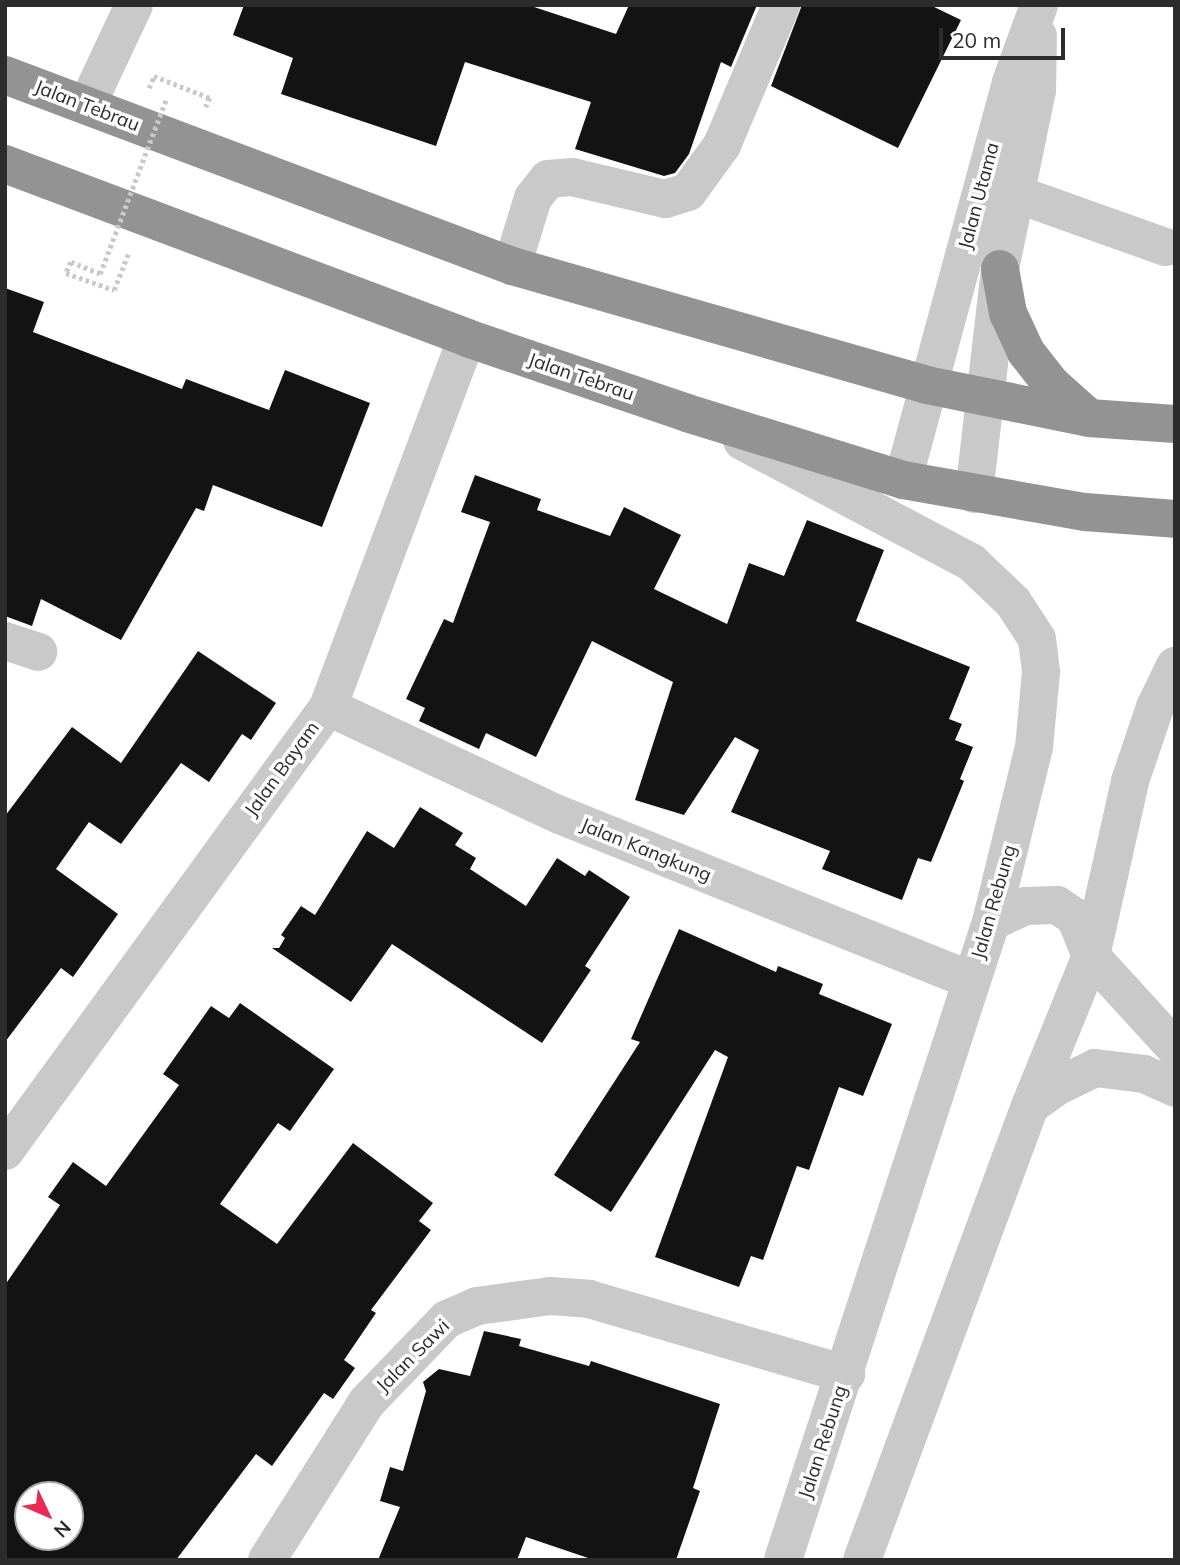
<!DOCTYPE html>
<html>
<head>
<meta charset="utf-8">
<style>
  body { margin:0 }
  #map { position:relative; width:1180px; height:1565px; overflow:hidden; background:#fff; font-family:Mulish,sans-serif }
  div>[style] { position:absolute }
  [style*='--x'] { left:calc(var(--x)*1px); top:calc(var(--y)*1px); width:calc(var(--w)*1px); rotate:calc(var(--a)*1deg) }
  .building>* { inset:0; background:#131313 }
  .path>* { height:4.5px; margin-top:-2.25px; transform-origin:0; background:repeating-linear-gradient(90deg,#c9c9c9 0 3.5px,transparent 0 7px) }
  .minor>* { height:38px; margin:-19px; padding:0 19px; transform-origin:19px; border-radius:19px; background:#c9c9c9 }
  .highway>* { height:38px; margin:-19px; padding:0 19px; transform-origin:19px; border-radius:19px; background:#939393 }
  .path-bridge>* { height:4.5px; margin-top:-2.25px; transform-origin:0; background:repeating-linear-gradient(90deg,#c9c9c9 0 3.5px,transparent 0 7px) }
  span { translate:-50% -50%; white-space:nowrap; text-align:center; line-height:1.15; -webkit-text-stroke:7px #fff; paint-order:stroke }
  .street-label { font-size:19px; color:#2c2c2c }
  .frame { position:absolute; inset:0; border:7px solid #2c2c2c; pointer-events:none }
  .north { position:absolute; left:14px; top:1481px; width:70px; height:70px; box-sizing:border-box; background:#fff; border:2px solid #ababab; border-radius:50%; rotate:134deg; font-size:19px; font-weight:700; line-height:28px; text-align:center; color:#2c2c2c }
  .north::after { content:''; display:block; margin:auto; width:24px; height:32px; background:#e72a56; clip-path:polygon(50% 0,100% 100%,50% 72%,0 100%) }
  .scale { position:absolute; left:939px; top:28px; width:126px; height:32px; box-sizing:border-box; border:4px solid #2c2c2c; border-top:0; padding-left:9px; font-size:21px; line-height:24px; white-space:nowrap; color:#2c2c2c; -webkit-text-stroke:5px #fff; paint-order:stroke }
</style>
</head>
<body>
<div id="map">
  <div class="building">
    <i style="clip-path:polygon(244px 5px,528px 5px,616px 34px,629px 5px,757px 5px,731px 67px,721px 62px,689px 154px,675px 173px,664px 176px,575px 149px,591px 102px,465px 62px,436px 146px,281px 94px,293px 58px,233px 35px)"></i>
    <i style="clip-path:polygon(802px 5px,930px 5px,961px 20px,898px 148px,771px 86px)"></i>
    <i style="clip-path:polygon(5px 288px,44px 302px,33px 332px,182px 389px,186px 379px,269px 410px,285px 370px,370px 403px,322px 527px,213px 485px,204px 511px,196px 508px,121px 640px,41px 599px,32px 626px,5px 616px)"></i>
    <i style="clip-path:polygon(475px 475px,541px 499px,537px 510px,610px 536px,624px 507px,681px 535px,654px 589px,727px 624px,749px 563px,784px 576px,807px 520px,884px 550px,856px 621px,970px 667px,949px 719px,962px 724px,955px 740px,973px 747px,960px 779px,964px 781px,931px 862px,918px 858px,902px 900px,822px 869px,830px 851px,731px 812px,759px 750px,735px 737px,684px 815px,635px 800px,673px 682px,592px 641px,536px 757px,486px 733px,479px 749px,419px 721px,425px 708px,406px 699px,444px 619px,453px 623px,490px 522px,461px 512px)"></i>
    <i style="clip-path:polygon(198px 651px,276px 703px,251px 740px,242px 734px,209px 782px,181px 763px,121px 844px,89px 822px,56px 869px,118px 914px,73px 977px,61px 968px,5px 1042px,5px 816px,72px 727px,121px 763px)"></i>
    <i style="clip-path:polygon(420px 807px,463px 833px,455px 845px,476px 858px,470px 869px,526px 906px,557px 858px,585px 876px,589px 870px,630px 897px,585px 966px,591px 970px,542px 1043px,392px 944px,351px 1002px,272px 948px,279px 948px,285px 938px,281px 935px,301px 906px,315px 915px,367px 831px,394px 848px)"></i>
    <i style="clip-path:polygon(679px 929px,776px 972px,778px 966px,823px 984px,819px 994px,892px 1024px,863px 1096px,839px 1087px,809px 1170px,797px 1166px,763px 1260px,751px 1256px,739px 1287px,655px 1257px,728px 1057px,715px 1050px,611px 1212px,554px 1175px,640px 1042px,631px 1039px)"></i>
    <i style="clip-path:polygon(evenodd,240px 1003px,334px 1069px,290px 1131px,278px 1123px,220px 1204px,277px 1244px,353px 1143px,433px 1203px,419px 1221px,431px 1230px,371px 1310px,376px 1313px,344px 1360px,355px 1368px,333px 1399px,324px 1393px,272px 1466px,256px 1454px,176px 1560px,5px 1560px,5px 1285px,60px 1205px,48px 1197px,73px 1162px,106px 1186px,179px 1085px,163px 1074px,211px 1006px,229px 1018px,240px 1003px,28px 1495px,70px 1495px,70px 1537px,28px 1537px,28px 1495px)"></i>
    <i style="clip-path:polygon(484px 1331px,521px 1339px,519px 1346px,589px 1366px,591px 1361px,720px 1404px,693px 1488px,700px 1491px,676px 1560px,594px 1560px,526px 1537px,517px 1560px,378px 1560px,400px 1507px,380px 1501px,390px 1467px,403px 1471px,426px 1391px,423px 1382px,439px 1369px,470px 1376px)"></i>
  </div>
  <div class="path">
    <i style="--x:149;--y:88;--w:13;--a:-67"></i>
    <i style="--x:154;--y:76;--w:60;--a:21.4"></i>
    <i style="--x:210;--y:98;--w:10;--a:114"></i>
    <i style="--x:100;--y:274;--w:31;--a:-158"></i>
    <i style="--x:71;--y:262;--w:12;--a:114"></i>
    <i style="--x:66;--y:273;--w:51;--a:19.5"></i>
    <i style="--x:114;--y:290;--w:41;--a:-68.5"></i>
  </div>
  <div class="minor">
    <i style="--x:87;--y:105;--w:110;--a:-64.8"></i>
    <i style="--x:994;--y:186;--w:182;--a:19.6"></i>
    <i style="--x:512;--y:266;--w:71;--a:-72.8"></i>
    <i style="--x:533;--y:198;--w:24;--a:-52"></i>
    <i style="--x:548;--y:179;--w:24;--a:-5"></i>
    <i style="--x:572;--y:177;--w:96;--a:13.3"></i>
    <i style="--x:665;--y:199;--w:24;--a:-17"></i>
    <i style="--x:688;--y:192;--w:58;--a:-54.1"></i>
    <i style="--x:722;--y:145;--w:152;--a:-67.1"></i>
    <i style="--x:742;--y:441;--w:260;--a:27.9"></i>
    <i style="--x:972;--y:563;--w:57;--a:43.6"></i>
    <i style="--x:1013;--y:602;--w:44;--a:57"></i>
    <i style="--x:1037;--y:639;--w:33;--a:83"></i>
    <i style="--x:1041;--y:672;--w:75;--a:95.3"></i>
    <i style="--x:1034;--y:747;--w:180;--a:103.8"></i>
    <i style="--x:991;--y:922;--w:671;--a:108.06"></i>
    <i style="--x:903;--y:480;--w:412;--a:-74.8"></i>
    <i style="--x:1011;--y:82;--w:82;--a:-70"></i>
    <i style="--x:974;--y:494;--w:226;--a:-83.4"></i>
    <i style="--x:1000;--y:269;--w:182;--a:-78.3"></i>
    <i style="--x:1037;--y:91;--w:55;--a:-89"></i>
    <i style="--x:5;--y:641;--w:35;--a:18"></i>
    <i style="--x:328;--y:707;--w:256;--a:25"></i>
    <i style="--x:560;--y:815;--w:442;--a:21.9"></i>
    <i style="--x:991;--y:922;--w:38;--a:-25"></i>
    <i style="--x:1026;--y:906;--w:31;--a:-2"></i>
    <i style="--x:1057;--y:905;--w:22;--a:34"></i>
    <i style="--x:1075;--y:917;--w:42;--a:67.7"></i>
    <i style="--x:1091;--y:956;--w:125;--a:47.6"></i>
    <i style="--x:1030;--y:1106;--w:34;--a:-36"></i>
    <i style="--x:1058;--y:1086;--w:41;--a:-25.9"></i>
    <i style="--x:1095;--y:1068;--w:49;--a:7"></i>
    <i style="--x:1144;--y:1074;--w:34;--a:24"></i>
    <i style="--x:5;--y:1151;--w:549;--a:-53.96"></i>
    <i style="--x:328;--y:707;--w:394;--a:-69.4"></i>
    <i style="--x:267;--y:1560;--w:187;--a:-57.7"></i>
    <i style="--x:367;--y:1402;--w:115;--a:-46.1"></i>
    <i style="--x:447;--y:1319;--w:33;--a:-23"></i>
    <i style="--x:477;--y:1306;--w:74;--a:-7.8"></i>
    <i style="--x:550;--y:1296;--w:39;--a:4"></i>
    <i style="--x:589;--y:1299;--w:268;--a:16.3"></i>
    <i style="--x:862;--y:1560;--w:484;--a:-69.7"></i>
    <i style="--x:1030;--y:1106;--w:162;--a:-67.9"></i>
    <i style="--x:1091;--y:956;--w:179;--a:-77.4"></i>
    <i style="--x:1130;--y:781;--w:78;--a:-71.3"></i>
    <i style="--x:1155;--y:707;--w:46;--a:-64"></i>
  </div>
  <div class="highway">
    <i style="--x:5;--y:75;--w:542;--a:20.64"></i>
    <i style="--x:512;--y:266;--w:432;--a:16"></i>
    <i style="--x:927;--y:385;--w:165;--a:11.5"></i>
    <i style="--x:1089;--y:418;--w:86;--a:4"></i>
    <i style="--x:5;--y:164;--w:494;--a:20.6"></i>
    <i style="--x:467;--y:338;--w:232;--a:18.8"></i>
    <i style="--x:687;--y:413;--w:226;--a:17.2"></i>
    <i style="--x:903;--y:480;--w:185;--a:10"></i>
    <i style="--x:1085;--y:512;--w:90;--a:4.4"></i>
    <i style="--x:1000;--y:269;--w:45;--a:79.7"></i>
    <i style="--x:1008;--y:313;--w:43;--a:65.2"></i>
    <i style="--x:1026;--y:352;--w:41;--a:52"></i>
    <i style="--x:1051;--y:384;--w:48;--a:41.6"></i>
  </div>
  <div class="path-bridge">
    <i style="--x:100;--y:274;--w:189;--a:-69.3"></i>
  </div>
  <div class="street-label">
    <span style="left:87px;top:106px;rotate:21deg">Jalan Tebrau</span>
    <span style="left:979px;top:196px;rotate:-75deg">Jalan Utama</span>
    <span style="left:581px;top:377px;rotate:19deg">Jalan Tebrau</span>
    <span style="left:282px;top:769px;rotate:-54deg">Jalan Bayam</span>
    <span style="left:646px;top:850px;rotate:22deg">Jalan Kangkung</span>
    <span style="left:994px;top:902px;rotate:-74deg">Jalan Rebung</span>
    <span style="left:413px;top:1356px;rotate:-45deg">Jalan Sawi</span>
    <span style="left:823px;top:1442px;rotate:-72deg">Jalan Rebung</span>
  </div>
  <div class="frame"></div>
  <div class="north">N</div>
  <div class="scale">20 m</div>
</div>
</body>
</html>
